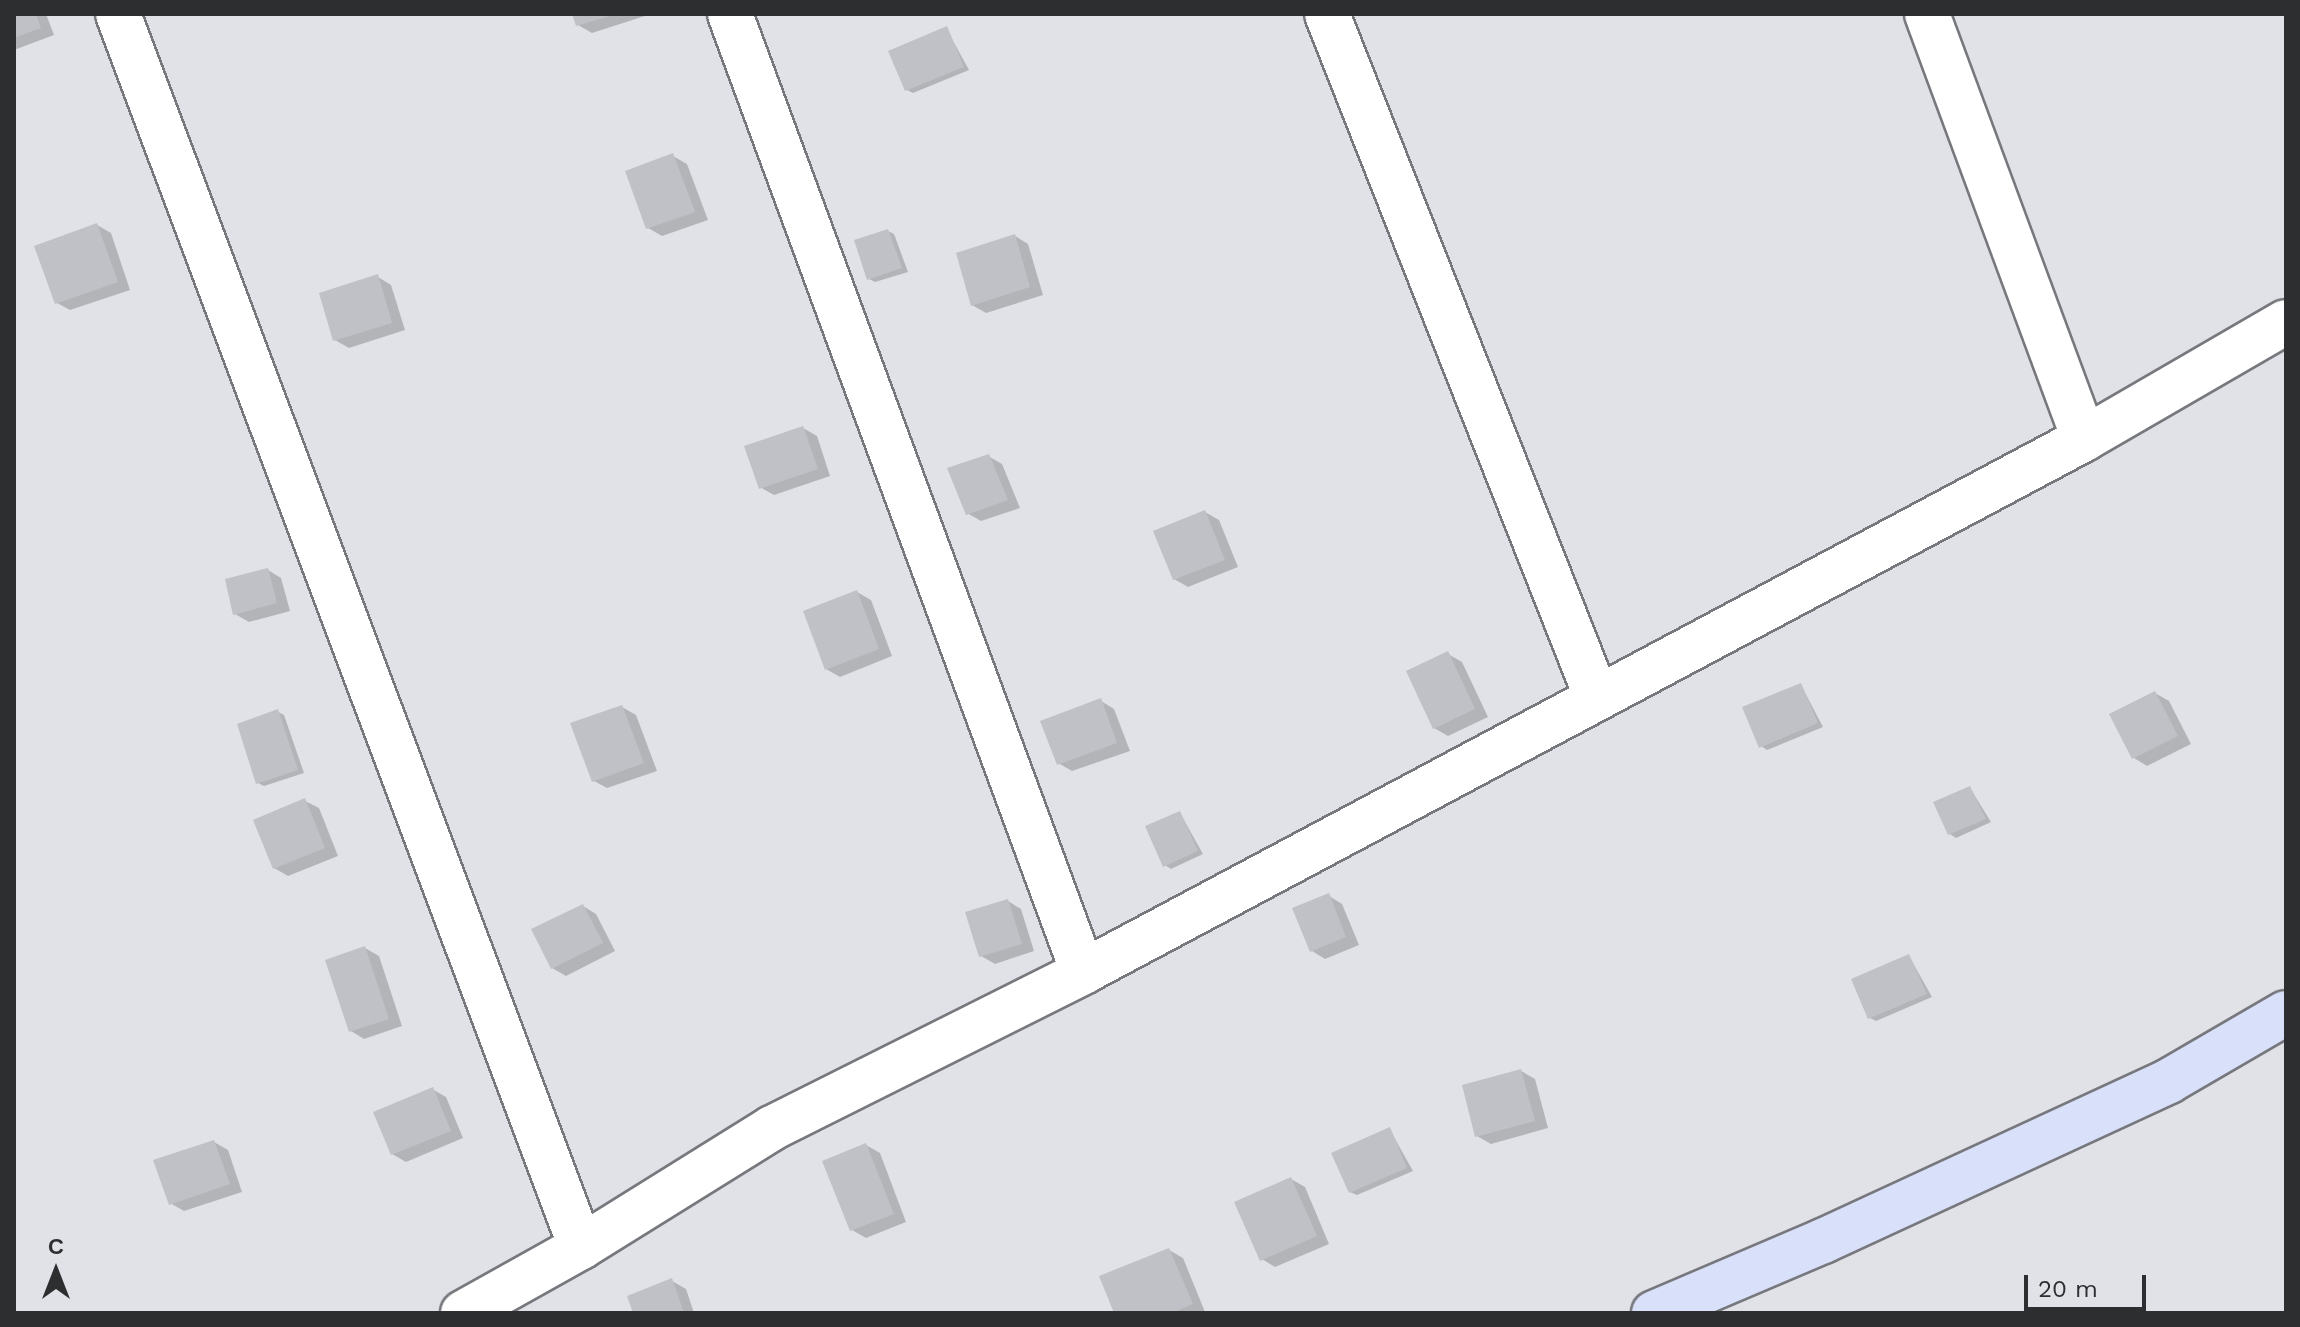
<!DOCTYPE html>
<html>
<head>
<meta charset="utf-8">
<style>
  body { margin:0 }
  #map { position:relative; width:2300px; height:1327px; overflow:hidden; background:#e0e2e7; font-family:"Work Sans",sans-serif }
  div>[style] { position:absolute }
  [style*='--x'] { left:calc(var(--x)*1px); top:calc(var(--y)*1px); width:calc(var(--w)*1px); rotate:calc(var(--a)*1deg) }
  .shadow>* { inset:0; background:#0003 }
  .building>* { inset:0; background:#bfc1c6 }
  .roads { filter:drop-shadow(2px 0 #77787d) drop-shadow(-2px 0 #77787d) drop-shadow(0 2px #77787d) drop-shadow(0 -2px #77787d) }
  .minor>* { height:44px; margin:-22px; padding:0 22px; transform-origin:22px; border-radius:22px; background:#fff }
  .major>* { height:44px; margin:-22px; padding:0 22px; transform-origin:22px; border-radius:22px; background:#d9e1fa }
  span { translate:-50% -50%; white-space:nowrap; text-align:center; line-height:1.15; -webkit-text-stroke:6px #e0e2e7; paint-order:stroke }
  .frame { position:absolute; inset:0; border:16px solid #2d2e30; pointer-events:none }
  .north { position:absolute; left:16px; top:1231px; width:80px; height:80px; -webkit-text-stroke:6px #e0e2e7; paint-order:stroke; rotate:0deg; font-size:22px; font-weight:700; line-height:32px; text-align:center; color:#2d2e30 }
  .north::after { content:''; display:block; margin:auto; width:28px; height:36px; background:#2d2e30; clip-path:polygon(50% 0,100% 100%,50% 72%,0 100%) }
  .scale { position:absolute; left:2024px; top:1275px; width:122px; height:36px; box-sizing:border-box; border:4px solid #2d2e30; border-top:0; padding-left:10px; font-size:24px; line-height:28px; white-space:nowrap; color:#2d2e30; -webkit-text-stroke:6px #e0e2e7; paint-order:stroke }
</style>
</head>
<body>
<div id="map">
  <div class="shadow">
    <i style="clip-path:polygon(14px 14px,46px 14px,54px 35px,14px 50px)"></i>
    <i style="clip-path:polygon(574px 14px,648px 14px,648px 15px,592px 33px,578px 25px)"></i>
    <i style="clip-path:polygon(946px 28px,969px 70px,913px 93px,907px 90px)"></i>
    <i style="clip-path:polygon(673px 156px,687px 164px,708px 220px,662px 236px,648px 228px)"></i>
    <i style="clip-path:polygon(97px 225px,111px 233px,130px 290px,70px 310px,57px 303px)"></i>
    <i style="clip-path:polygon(888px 231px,894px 234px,908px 272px,875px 282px,869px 279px)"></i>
    <i style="clip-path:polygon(1015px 236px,1028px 244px,1043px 295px,986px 313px,972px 305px)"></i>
    <i style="clip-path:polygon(378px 277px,391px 285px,405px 330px,349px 348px,335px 340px)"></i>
    <i style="clip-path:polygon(803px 428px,817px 436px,830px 476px,774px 495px,760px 487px)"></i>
    <i style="clip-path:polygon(988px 456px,1002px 464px,1020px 508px,981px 521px,967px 513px)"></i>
    <i style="clip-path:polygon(1205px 512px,1219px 520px,1238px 567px,1188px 587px,1174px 579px)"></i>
    <i style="clip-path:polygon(268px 570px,281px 578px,290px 611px,249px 622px,235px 614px)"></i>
    <i style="clip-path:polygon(857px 592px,871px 600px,892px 656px,840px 677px,826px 669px)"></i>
    <i style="clip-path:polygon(1448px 654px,1462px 662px,1488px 717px,1448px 736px,1434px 728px)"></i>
    <i style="clip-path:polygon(1801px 685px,1823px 727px,1767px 750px,1761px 746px)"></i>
    <i style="clip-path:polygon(2155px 693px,2169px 701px,2191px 744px,2147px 766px,2134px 758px)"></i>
    <i style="clip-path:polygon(1101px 701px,1114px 709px,1130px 751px,1072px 771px,1058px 763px)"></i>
    <i style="clip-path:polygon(622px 707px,636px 715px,657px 771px,607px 788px,594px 781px)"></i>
    <i style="clip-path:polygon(278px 712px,284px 715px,304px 773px,264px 786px,258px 783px)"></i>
    <i style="clip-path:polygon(1970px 788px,1991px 822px,1956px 838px,1950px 834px)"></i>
    <i style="clip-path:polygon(305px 801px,319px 808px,338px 856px,288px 876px,274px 868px)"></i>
    <i style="clip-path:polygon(1180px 813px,1203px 854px,1171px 869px,1165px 865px)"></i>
    <i style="clip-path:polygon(1329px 896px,1342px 904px,1359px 945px,1325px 959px,1312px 951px)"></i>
    <i style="clip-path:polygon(1008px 901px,1021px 909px,1034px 951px,995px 964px,981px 956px)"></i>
    <i style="clip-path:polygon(583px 906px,596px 914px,615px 951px,566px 976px,552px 968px)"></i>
    <i style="clip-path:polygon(365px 948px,379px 956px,402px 1026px,364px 1039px,351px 1031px)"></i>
    <i style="clip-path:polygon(1909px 956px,1932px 997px,1876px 1021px,1870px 1018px)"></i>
    <i style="clip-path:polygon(1521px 1071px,1535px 1079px,1548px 1128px,1491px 1144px,1477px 1136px)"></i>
    <i style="clip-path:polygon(432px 1089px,446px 1097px,463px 1138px,406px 1162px,392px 1154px)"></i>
    <i style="clip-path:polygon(1390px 1130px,1413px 1171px,1357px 1195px,1350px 1192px)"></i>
    <i style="clip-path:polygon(214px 1142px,228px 1150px,242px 1192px,184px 1211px,170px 1203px)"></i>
    <i style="clip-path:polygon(866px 1145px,880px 1153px,906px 1222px,866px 1238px,852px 1230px)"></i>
    <i style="clip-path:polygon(1291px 1179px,1305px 1187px,1329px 1244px,1275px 1267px,1262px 1259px)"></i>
    <i style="clip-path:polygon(1169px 1250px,1183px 1258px,1205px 1312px,1116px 1313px)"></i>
    <i style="clip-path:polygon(672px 1281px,686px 1289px,694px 1313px,635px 1313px)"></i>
  </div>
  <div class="building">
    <i style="clip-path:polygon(14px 14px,36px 14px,41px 28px,14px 38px)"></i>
    <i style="clip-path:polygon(572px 14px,613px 14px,613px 15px,576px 26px)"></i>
    <i style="clip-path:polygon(947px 26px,964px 67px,905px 91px,888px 51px)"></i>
    <i style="clip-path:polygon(673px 153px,695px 212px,646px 229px,625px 171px)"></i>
    <i style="clip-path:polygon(97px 223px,118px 282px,55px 304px,34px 246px)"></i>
    <i style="clip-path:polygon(888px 229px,902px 268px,867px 280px,854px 240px)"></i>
    <i style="clip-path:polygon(1015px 234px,1030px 287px,971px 306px,956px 253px)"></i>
    <i style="clip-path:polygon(378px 274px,392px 323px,333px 341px,319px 293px)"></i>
    <i style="clip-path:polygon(803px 426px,818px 469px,759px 489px,744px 446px)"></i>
    <i style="clip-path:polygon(989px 454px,1008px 500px,966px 515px,947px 468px)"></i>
    <i style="clip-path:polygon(1205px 510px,1225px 560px,1173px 580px,1153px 531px)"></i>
    <i style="clip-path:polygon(268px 568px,277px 603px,233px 615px,225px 579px)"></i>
    <i style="clip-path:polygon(857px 590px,879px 649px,825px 670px,803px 611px)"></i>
    <i style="clip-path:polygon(1448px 651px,1475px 709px,1433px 729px,1406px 671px)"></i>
    <i style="clip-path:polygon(1801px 683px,1818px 723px,1759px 748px,1742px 707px)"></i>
    <i style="clip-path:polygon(2155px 691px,2178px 736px,2132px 759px,2109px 714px)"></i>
    <i style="clip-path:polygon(1101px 698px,1117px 743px,1057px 765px,1040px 721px)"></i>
    <i style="clip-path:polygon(622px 705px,644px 763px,592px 782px,570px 723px)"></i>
    <i style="clip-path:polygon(278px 709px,298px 770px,256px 784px,237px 724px)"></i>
    <i style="clip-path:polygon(1970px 786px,1986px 819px,1948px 835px,1933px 802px)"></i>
    <i style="clip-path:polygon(305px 798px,325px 848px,273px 869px,253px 820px)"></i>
    <i style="clip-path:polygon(1180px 811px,1198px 851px,1163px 867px,1145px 826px)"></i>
    <i style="clip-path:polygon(1329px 893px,1346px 937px,1310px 952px,1292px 908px)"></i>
    <i style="clip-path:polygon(1008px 899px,1022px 944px,979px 957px,965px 912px)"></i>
    <i style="clip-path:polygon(583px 904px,603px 943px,551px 969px,531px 929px)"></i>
    <i style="clip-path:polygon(365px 946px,389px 1019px,349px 1032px,325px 960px)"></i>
    <i style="clip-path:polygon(1909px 954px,1927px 994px,1868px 1019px,1851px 979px)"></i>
    <i style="clip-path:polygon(1521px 1069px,1535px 1121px,1475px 1137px,1462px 1085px)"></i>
    <i style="clip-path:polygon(433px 1087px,451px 1131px,391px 1155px,373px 1112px)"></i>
    <i style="clip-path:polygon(1390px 1127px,1407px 1168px,1349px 1193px,1331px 1153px)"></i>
    <i style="clip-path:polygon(214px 1140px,230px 1184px,169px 1205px,153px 1160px)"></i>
    <i style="clip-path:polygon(866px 1143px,894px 1214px,850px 1231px,822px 1161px)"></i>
    <i style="clip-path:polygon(1291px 1177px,1317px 1236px,1260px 1261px,1234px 1202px)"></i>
    <i style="clip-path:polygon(1169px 1248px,1193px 1304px,1172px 1313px,1114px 1313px,1099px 1276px)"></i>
    <i style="clip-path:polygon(672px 1278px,684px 1313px,633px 1313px,627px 1296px)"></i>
  </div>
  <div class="roads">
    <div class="minor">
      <i style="--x:118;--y:14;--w:1317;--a:69.42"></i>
      <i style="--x:730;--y:14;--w:1021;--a:69.77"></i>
      <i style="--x:1327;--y:14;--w:735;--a:68.46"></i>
      <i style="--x:1927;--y:14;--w:453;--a:69.7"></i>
      <i style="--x:463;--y:1313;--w:135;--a:-29.2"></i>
      <i style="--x:581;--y:1247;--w:225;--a:-31.9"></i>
      <i style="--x:772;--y:1128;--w:348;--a:-26.6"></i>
      <i style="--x:1083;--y:972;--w:1134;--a:-28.03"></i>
      <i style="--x:2084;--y:439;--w:233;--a:-30.1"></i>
    </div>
    <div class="major">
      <i style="--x:1654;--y:1313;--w:184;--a:-23.1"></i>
      <i style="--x:1823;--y:1241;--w:381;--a:-24.8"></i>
      <i style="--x:2169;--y:1081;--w:135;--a:-30.2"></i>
    </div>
  </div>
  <div class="frame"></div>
  <div class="north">С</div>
  <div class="scale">20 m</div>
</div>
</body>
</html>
